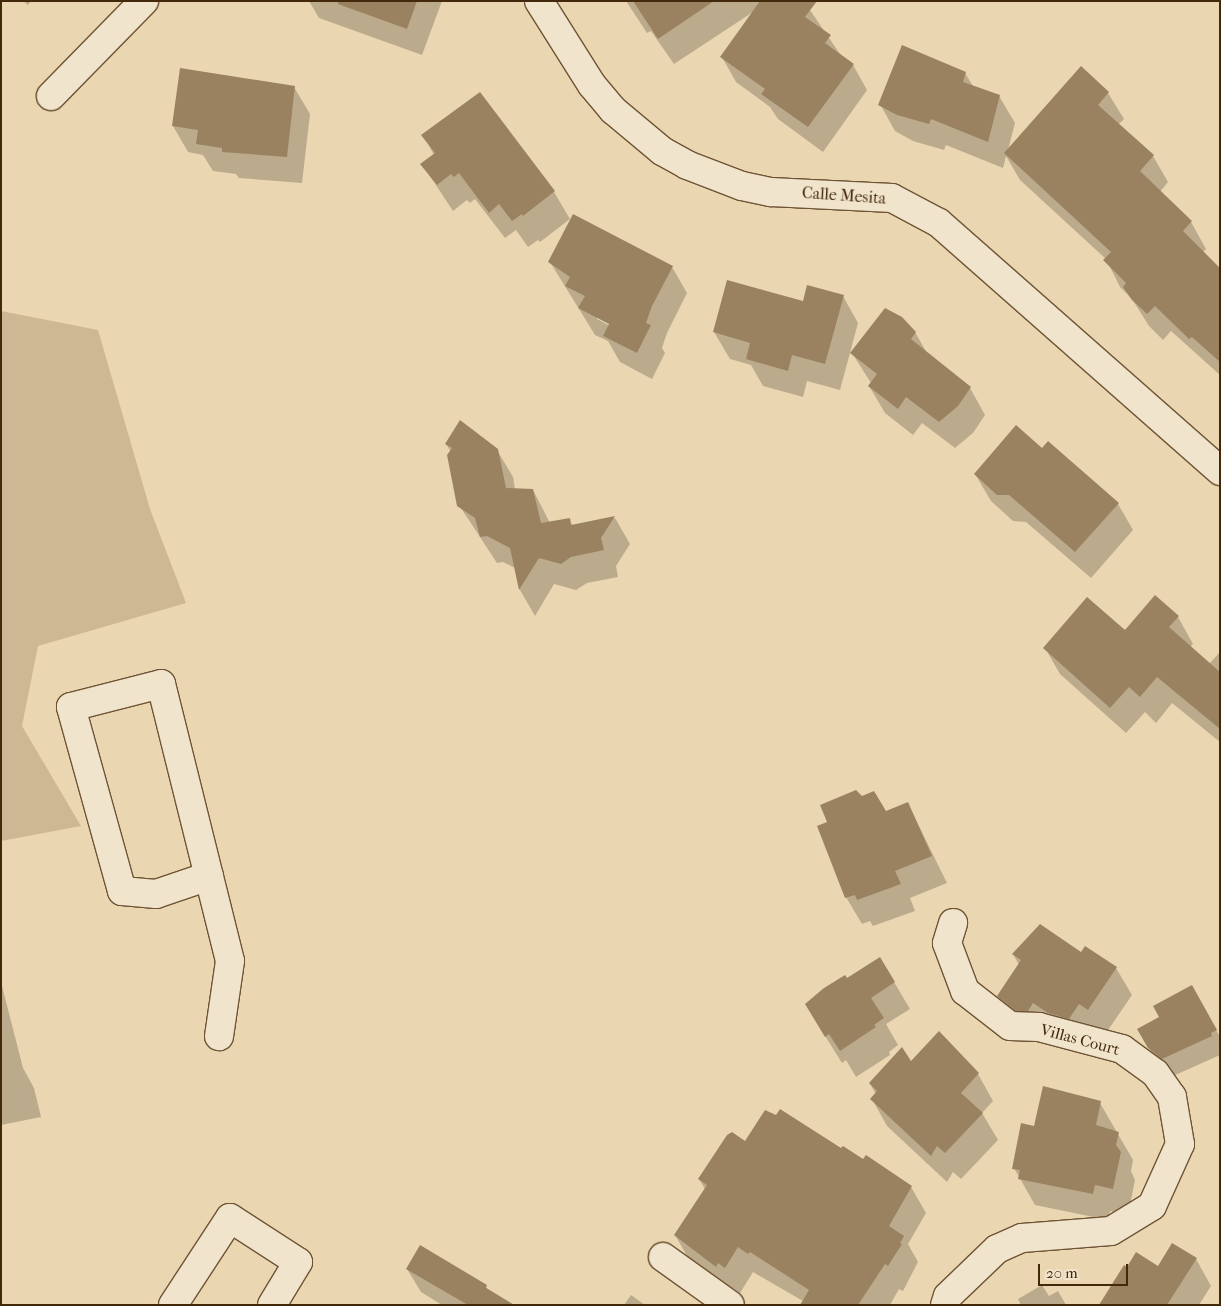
<!DOCTYPE html>
<html>
<head>
<meta charset="utf-8">
<style>
  body { margin:0 }
  #map { position:relative; width:1221px; height:1306px; overflow:hidden; background:#ead6b0; font-family:"IM FELL French Canon",serif }
  div>[style] { position:absolute }
  [style*='--x'] { left:calc(var(--x)*1px); top:calc(var(--y)*1px); width:calc(var(--w)*1px); rotate:calc(var(--a)*1deg) }
  .green>* { inset:0; background:#ceb894 }
  .shadow>* { inset:0; background:#0003 }
  .building>* { inset:0; background:#9a8261 }
  .roads { filter:drop-shadow(1px 0 #6e5435) drop-shadow(-1px 0 #6e5435) drop-shadow(0 1px #6e5435) drop-shadow(0 -1px #6e5435) }
  .minor>* { height:28px; margin:-14px; padding:0 14px; transform-origin:14px; border-radius:14px; background:#f1e4cc }
  span { translate:-50% -50%; white-space:nowrap; text-align:center; line-height:1.15; -webkit-text-stroke:4px #f1e4cc; paint-order:stroke }
  .street-label { font-size:16px; color:#44280c }
  .frame { position:absolute; inset:0; border:2px solid #44280c; pointer-events:none }
  .scale { position:absolute; left:1038px; top:1264px; width:90px; height:22px; box-sizing:border-box; border:2px solid #44280c; border-top:0; padding-left:6px; font-size:15px; line-height:18px; white-space:nowrap; color:#44280c; -webkit-text-stroke:4px #f1e4cc; paint-order:stroke }
</style>
</head>
<body>
<div id="map">
  <div class="green">
    <i style="clip-path:polygon(1px 311px,98px 330px,150px 509px,186px 603px,38px 646px,22px 726px,81px 826px,1px 841px)"></i>
  </div>
  <div class="shadow">
    <i style="clip-path:polygon(23px 1px,31px 1px,28px 5px)"></i>
    <i style="clip-path:polygon(309px 1px,442px 1px,422px 55px,319px 18px)"></i>
    <i style="clip-path:polygon(626px 1px,797px 1px,810px 10px,842px 57px,853px 65px,867px 90px,823px 152px,778px 119px,770px 107px,736px 82px,722px 57px,753px 12px,674px 64px,651px 31px,647px 33px)"></i>
    <i style="clip-path:polygon(965px 73px,973px 86px,999px 96px,1015px 123px,1008px 150px,1108px 93px,1124px 119px,1118px 125px,1153px 156px,1168px 182px,1160px 192px,1191px 222px,1206px 249px,1202px 253px,1220px 270px,1220px 375px,1171px 331px,1163px 340px,1149px 326px,1132px 299px,1120px 287px,1106px 259px,1020px 180px,1006px 156px,1003px 168px,946px 145px,944px 150px,913px 141px,895px 131px,880px 104px)"></i>
    <i style="clip-path:polygon(294px 87px,310px 114px,302px 183px,239px 178px,236px 174px,213px 171px,203px 155px,188px 152px,173px 126px)"></i>
    <i style="clip-path:polygon(480px 94px,554px 192px,570px 219px,540px 242px,538px 240px,528px 247px,516px 230px,505px 238px,475px 199px,470px 203px,467px 200px,453px 211px,422px 164px,434px 155px,423px 135px)"></i>
    <i style="clip-path:polygon(evenodd,550px 262px,672px 267px,687px 293px,667px 333px,662px 348px,665px 353px,652px 379px,620px 362px,608px 341px,595px 335px,550px 262px,597px 316px,615px 326px,614px 328px,597px 319px,597px 316px)"></i>
    <i style="clip-path:polygon(843px 296px,858px 323px,840px 390px,807px 381px,803px 397px,763px 386px,751px 365px,730px 359px,714px 332px,804px 303px)"></i>
    <i style="clip-path:polygon(915px 332px,928px 355px,970px 388px,985px 415px,973px 433px,955px 448px,922px 423px,913px 435px,885px 413px,869px 386px,871px 383px,852px 353px)"></i>
    <i style="clip-path:polygon(446px 444px,497px 450px,513px 477px,515px 489px,533px 490px,550px 523px,569px 519px,573px 526px,615px 518px,630px 544px,616px 566px,618px 577px,587px 583px,576px 590px,554px 584px,535px 616px,520px 590px,515px 568px,503px 562px,497px 563px,459px 505px,451px 452px)"></i>
    <i style="clip-path:polygon(1043px 450px,1118px 504px,1133px 530px,1091px 578px,1026px 522px,1013px 521px,991px 501px,975px 474px)"></i>
    <i style="clip-path:polygon(1178px 617px,1193px 644px,1190px 647px,1209px 664px,1220px 652px,1220px 742px,1172px 703px,1156px 723px,1145px 712px,1126px 733px,1060px 674px,1045px 648px)"></i>
    <i style="clip-path:polygon(908px 804px,947px 883px,910px 898px,915px 911px,873px 926px,870px 921px,862px 924px,846px 897px,829px 822px,885px 813px)"></i>
    <i style="clip-path:polygon(1085px 947px,1116px 968px,1132px 995px,1104px 1036px,1013px 1023px,998px 996px,1019px 965px,1013px 954px,1081px 954px)"></i>
    <i style="clip-path:polygon(846px 980px,894px 982px,910px 1009px,886px 1024px,898px 1045px,889px 1052px,890px 1055px,856px 1077px,846px 1060px,842px 1063px,822px 1031px)"></i>
    <i style="clip-path:polygon(1px 982px,23px 1068px,34px 1088px,41px 1117px,1px 1125px)"></i>
    <i style="clip-path:polygon(1202px 1005px,1220px 1037px,1220px 1055px,1173px 1076px,1160px 1066px,1149px 1048px)"></i>
    <i style="clip-path:polygon(911px 1063px,978px 1074px,993px 1101px,982px 1113px,998px 1140px,961px 1179px,953px 1172px,947px 1182px,887px 1126px,872px 1099px,876px 1094px,870px 1084px)"></i>
    <i style="clip-path:polygon(1100px 1103px,1133px 1160px,1131px 1171px,1135px 1180px,1128px 1215px,1110px 1211px,1108px 1220px,1035px 1205px,1014px 1168px,1035px 1127px)"></i>
    <i style="clip-path:polygon(745px 1143px,842px 1150px,911px 1187px,926px 1213px,908px 1244px,918px 1262px,903px 1291px,899px 1289px,890px 1305px,801px 1305px,803px 1301px,753px 1272px,740px 1293px,733px 1288px,731px 1292px,690px 1261px,675px 1235px,705px 1189px,699px 1179px)"></i>
    <i style="clip-path:polygon(420px 1247px,514px 1305px,442px 1305px,421px 1292px,407px 1269px)"></i>
    <i style="clip-path:polygon(1136px 1254px,1158px 1268px,1196px 1259px,1211px 1286px,1199px 1305px,1099px 1305px)"></i>
    <i style="clip-path:polygon(1042px 1285px,1049px 1296px,1058px 1291px,1066px 1305px,1021px 1305px,1018px 1299px)"></i>
    <i style="clip-path:polygon(631px 1295px,645px 1305px,624px 1305px)"></i>
  </div>
  <div class="building">
    <i style="clip-path:polygon(338px 1px,417px 1px,407px 29px,338px 4px)"></i>
    <i style="clip-path:polygon(633px 1px,714px 1px,658px 39px)"></i>
    <i style="clip-path:polygon(760px 1px,817px 1px,805px 17px,831px 35px,825px 43px,854px 64px,808px 127px,761px 94px,765px 89px,720px 57px)"></i>
    <i style="clip-path:polygon(902px 45px,966px 72px,963px 82px,1000px 95px,988px 142px,931px 119px,929px 124px,897px 115px,878px 105px)"></i>
    <i style="clip-path:polygon(1081px 66px,1109px 92px,1098px 105px,1154px 155px,1140px 171px,1192px 221px,1183px 231px,1220px 268px,1220px 362px,1192px 337px,1189px 339px,1155px 306px,1147px 314px,1132px 300px,1123px 287px,1126px 283px,1103px 260px,1111px 252px,1004px 153px)"></i>
    <i style="clip-path:polygon(180px 68px,295px 86px,287px 157px,222px 152px,222px 148px,196px 144px,198px 130px,172px 126px)"></i>
    <i style="clip-path:polygon(480px 92px,555px 191px,523px 216px,522px 214px,512px 221px,499px 204px,489px 213px,459px 173px,454px 177px,451px 174px,437px 185px,420px 164px,435px 153px,421px 135px)"></i>
    <i style="clip-path:polygon(573px 214px,673px 266px,652px 306px,646px 323px,651px 325px,637px 353px,603px 336px,609px 324px,578px 308px,585px 296px,565px 286px,570px 277px,548px 262px)"></i>
    <i style="clip-path:polygon(727px 280px,803px 301px,807px 285px,844px 295px,825px 364px,792px 355px,788px 371px,746px 359px,750px 343px,713px 332px)"></i>
    <i style="clip-path:polygon(885px 308px,902px 317px,916px 332px,911px 339px,971px 387px,958px 406px,939px 422px,906px 397px,898px 409px,868px 386px,877px 374px,850px 353px)"></i>
    <i style="clip-path:polygon(460px 420px,498px 449px,506px 488px,533px 489px,541px 523px,570px 518px,571px 525px,615px 516px,601px 538px,604px 550px,571px 557px,561px 564px,539px 558px,519px 590px,510px 548px,487px 536px,480px 537px,475px 518px,457px 506px,447px 455px,452px 448px,445px 444px)"></i>
    <i style="clip-path:polygon(1016px 425px,1042px 448px,1048px 441px,1119px 503px,1075px 552px,1009px 495px,997px 495px,974px 474px)"></i>
    <i style="clip-path:polygon(1155px 595px,1179px 616px,1169px 627px,1220px 672px,1220px 729px,1157px 677px,1140px 697px,1129px 687px,1110px 708px,1043px 648px,1087px 597px,1125px 630px)"></i>
    <i style="clip-path:polygon(856px 790px,862px 796px,874px 791px,886px 811px,908px 802px,932px 856px,895px 871px,901px 884px,857px 900px,855px 895px,845px 898px,817px 826px,827px 822px,820px 805px)"></i>
    <i style="clip-path:polygon(1040px 924px,1081px 952px,1085px 946px,1117px 967px,1088px 1010px,1079px 1004px,1069px 1019px,1048px 1013px,1033px 1003px,1028px 1011px,1016px 1011px,997px 996px,1021px 960px,1012px 954px)"></i>
    <i style="clip-path:polygon(880px 957px,895px 982px,871px 998px,884px 1018px,874px 1025px,876px 1027px,840px 1051px,829px 1034px,825px 1037px,805px 1004px,824px 988px,845px 975px,847px 978px)"></i>
    <i style="clip-path:polygon(1192px 985px,1217px 1030px,1211px 1033px,1212px 1036px,1162px 1059px,1148px 1048px,1137px 1029px,1159px 1017px,1153px 1006px)"></i>
    <i style="clip-path:polygon(939px 1031px,979px 1073px,961px 1093px,983px 1113px,945px 1153px,937px 1146px,931px 1156px,870px 1099px,877px 1091px,869px 1083px,902px 1047px,911px 1061px)"></i>
    <i style="clip-path:polygon(1043px 1086px,1101px 1101px,1096px 1125px,1119px 1132px,1116px 1145px,1121px 1152px,1113px 1189px,1095px 1185px,1093px 1194px,1018px 1179px,1020px 1170px,1012px 1169px,1021px 1123px,1034px 1126px)"></i>
    <i style="clip-path:polygon(780px 1109px,841px 1148px,843px 1146px,863px 1159px,866px 1155px,912px 1186px,889px 1226px,904px 1236px,900px 1243px,902px 1244px,888px 1266px,885px 1264px,858px 1305px,800px 1305px,809px 1290px,750px 1252px,748px 1254px,738px 1247px,725px 1268px,718px 1263px,716px 1267px,674px 1235px,707px 1185px,698px 1179px,727px 1135px,732px 1132px,745px 1141px,765px 1110px,776px 1115px)"></i>
    <i style="clip-path:polygon(1172px 1243px,1197px 1258px,1167px 1305px,1099px 1305px,1124px 1265px,1127px 1267px,1136px 1252px,1158px 1266px)"></i>
    <i style="clip-path:polygon(420px 1245px,487px 1285px,486px 1288px,514px 1305px,468px 1305px,406px 1269px)"></i>
  </div>
  <div class="roads">
    <div class="minor">
      <i style="--x:539;--y:1;--w:99;--a:57.8"></i>
      <i style="--x:592;--y:85;--w:33;--a:50"></i>
      <i style="--x:613;--y:110;--w:64;--a:39.9"></i>
      <i style="--x:662;--y:151;--w:29;--a:29"></i>
      <i style="--x:687;--y:165;--w:59;--a:20.9"></i>
      <i style="--x:742;--y:186;--w:30;--a:12"></i>
      <i style="--x:771;--y:192;--w:121;--a:2.8"></i>
      <i style="--x:892;--y:198;--w:53;--a:28"></i>
      <i style="--x:939;--y:223;--w:375;--a:41.4"></i>
      <i style="--x:51;--y:96;--w:133;--a:-45.6"></i>
      <i style="--x:209;--y:876;--w:56;--a:161.2"></i>
      <i style="--x:156;--y:894;--w:34;--a:-175"></i>
      <i style="--x:122;--y:891;--w:191;--a:-105.5"></i>
      <i style="--x:71;--y:707;--w:93;--a:-14.3"></i>
      <i style="--x:161;--y:684;--w:285;--a:76"></i>
      <i style="--x:230;--y:961;--w:76;--a:98.3"></i>
      <i style="--x:663;--y:1257;--w:82;--a:35.6"></i>
      <i style="--x:173;--y:1305;--w:104;--a:-56.8"></i>
      <i style="--x:230;--y:1218;--w:81;--a:32.9"></i>
      <i style="--x:298;--y:1262;--w:50;--a:121.2"></i>
      <i style="--x:945;--y:1305;--w:9;--a:-72"></i>
      <i style="--x:948;--y:1296;--w:68;--a:-43.8"></i>
      <i style="--x:997;--y:1249;--w:27;--a:-24"></i>
      <i style="--x:1022;--y:1238;--w:89;--a:-4.5"></i>
      <i style="--x:1111;--y:1231;--w:48;--a:-31.4"></i>
      <i style="--x:1152;--y:1206;--w:68;--a:-65.7"></i>
      <i style="--x:1180;--y:1144;--w:48;--a:-99.7"></i>
      <i style="--x:1172;--y:1097;--w:29;--a:-125"></i>
      <i style="--x:1155;--y:1073;--w:41;--a:-144"></i>
      <i style="--x:1122;--y:1049;--w:86;--a:-165.2"></i>
      <i style="--x:1039;--y:1027;--w:29;--a:-178"></i>
      <i style="--x:1010;--y:1026;--w:57;--a:-142.1"></i>
      <i style="--x:965;--y:991;--w:51;--a:-110.6"></i>
      <i style="--x:947;--y:943;--w:21;--a:-73"></i>
    </div>
  </div>
  <div class="street-label">
    <span style="left:844px;top:196px;rotate:4deg">Calle Mesita</span>
    <span style="left:1080px;top:1040px;rotate:15deg">Villas Court</span>
  </div>
  <div class="frame"></div>
  <div class="scale">20 m</div>
</div>
</body>
</html>
